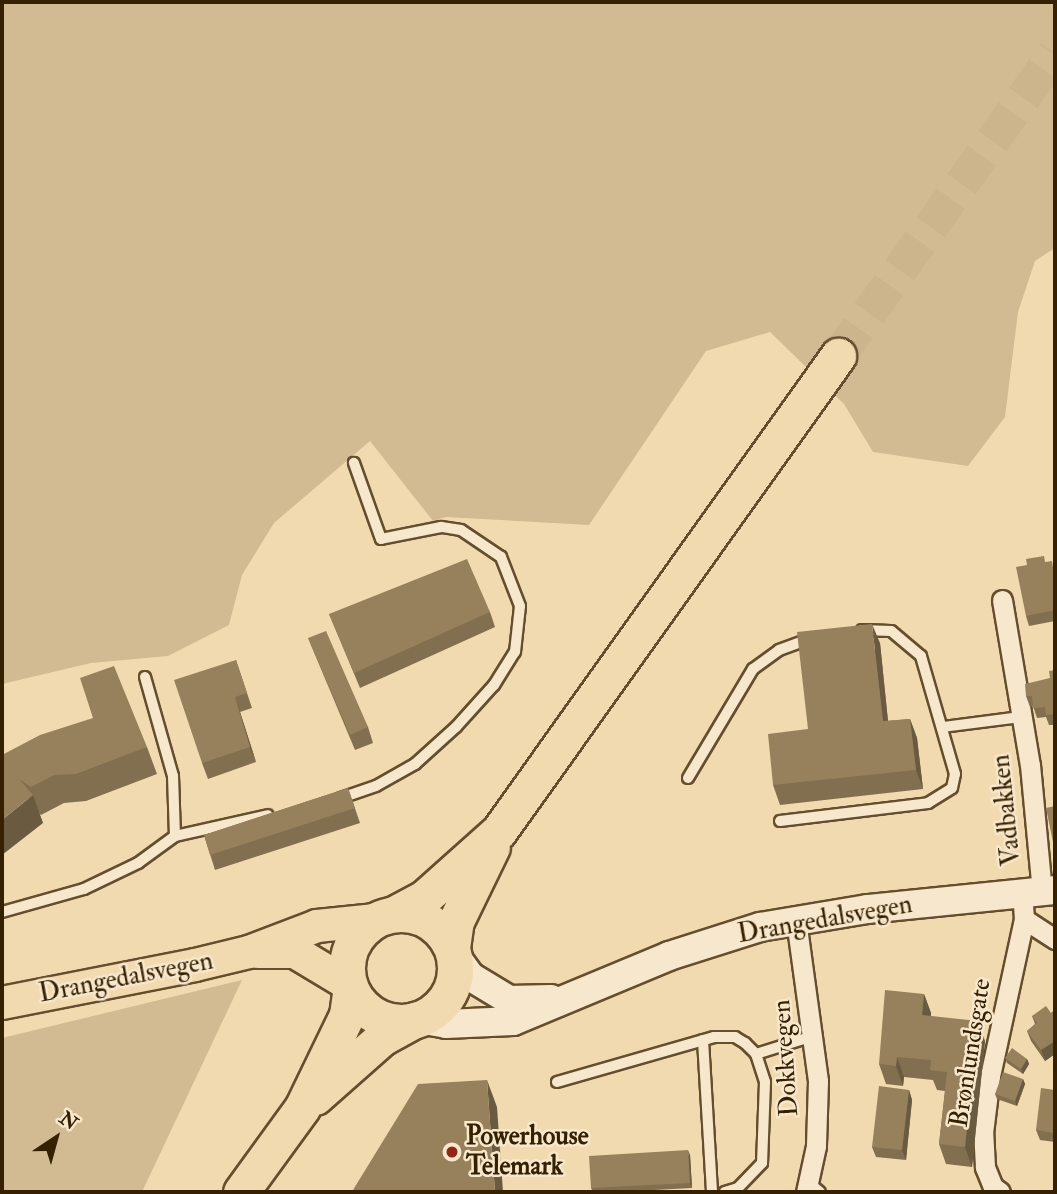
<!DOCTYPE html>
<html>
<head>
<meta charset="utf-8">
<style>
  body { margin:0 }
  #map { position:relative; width:1057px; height:1194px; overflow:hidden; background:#f2dab0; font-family:"IM FELL Double Pica",serif }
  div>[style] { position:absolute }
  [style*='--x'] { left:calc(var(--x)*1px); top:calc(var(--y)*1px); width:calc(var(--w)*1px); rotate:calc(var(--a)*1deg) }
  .green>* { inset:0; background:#d2ba92 }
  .highway-tunnel>* { height:35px; margin-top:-17.5px; transform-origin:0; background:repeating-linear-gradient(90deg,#ccb58d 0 35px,transparent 0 53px) }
  .roads { filter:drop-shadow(2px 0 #644e2d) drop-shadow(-2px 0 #644e2d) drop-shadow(0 2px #644e2d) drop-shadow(0 -2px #644e2d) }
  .lane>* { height:10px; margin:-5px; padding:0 5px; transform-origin:5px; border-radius:5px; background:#f7e7cc }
  .street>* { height:19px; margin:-9.5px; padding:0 9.5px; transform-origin:9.5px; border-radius:9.5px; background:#f7e7cc }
  .secondary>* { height:28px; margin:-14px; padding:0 14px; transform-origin:14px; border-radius:14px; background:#f7e7cc }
  .primary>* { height:32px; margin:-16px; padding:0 16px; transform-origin:16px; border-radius:16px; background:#f2dab0 }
  .highway>* { height:35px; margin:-17.5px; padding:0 17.5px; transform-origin:17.5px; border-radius:17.5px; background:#f2dab0 }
  .highway>.ring { margin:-17.5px; padding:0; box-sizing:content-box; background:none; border:35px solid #f2dab0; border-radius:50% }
  .wall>* { inset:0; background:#826f4f }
  .shaded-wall>* { inset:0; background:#6a5a40 }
  .building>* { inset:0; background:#97815c }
  .dots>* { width:19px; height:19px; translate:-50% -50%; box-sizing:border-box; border:4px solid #f7e7cc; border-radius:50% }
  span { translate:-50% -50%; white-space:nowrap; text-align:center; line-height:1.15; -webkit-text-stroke:5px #f7e7cc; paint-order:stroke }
  .street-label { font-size:26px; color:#352001 }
  .poi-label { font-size:26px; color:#352001; font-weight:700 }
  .left { translate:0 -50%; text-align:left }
  .frame { position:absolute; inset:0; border:4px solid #352001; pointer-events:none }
  .north { position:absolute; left:21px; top:1103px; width:70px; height:70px; -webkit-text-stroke:5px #f7e7cc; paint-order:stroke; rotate:36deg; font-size:19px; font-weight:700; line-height:28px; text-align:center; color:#352001 }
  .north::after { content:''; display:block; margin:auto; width:24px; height:32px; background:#352001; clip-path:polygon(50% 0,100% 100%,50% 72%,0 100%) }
</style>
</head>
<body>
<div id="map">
  <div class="green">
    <i style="clip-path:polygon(2px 2px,1055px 2px,1055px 248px,1035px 261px,1018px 312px,1005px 417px,968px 466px,873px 452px,844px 404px,770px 332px,706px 351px,589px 525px,446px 517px,433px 521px,370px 441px,274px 523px,242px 575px,229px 625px,168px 656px,91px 663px,2px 684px)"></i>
    <i style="clip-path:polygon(242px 980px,142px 1192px,2px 1192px,2px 1038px)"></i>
  </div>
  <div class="highway-tunnel">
    <i style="--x:838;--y:356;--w:373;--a:-54.4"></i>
  </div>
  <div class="roads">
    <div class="lane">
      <i style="--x:145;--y:677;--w:103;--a:74.2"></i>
      <i style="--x:173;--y:776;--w:60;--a:88.1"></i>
      <i style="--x:943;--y:727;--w:79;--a:-7.3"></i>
      <i style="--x:688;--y:778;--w:127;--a:-59.2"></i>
      <i style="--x:753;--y:669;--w:32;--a:-36"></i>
      <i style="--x:779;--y:650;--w:32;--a:-20"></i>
      <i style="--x:341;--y:798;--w:37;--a:-19"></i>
      <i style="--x:376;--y:786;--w:45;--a:-29.4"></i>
      <i style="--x:415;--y:764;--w:55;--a:-42.1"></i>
      <i style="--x:456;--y:727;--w:57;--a:-47.9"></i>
      <i style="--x:494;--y:685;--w:39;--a:-58"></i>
      <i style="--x:515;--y:652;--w:46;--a:-83.8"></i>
      <i style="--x:520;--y:606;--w:53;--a:-111.2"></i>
      <i style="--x:501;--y:557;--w:48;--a:-146"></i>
      <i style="--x:461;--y:530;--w:20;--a:-171"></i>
      <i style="--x:441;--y:527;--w:61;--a:168.7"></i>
      <i style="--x:381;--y:539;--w:81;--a:-109.6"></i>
      <i style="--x:780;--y:821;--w:149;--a:-6.9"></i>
      <i style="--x:928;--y:803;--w:28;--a:-32"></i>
      <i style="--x:952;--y:788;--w:14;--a:-78"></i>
      <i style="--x:955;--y:774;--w:123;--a:-106.1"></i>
      <i style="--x:921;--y:656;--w:39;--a:-140"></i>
      <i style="--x:891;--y:631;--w:29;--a:-178"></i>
      <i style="--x:2;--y:912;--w:85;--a:-15.7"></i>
      <i style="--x:84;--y:889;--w:60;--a:-25.7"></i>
      <i style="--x:138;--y:863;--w:46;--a:-36.1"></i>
      <i style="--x:175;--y:836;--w:95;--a:-12.7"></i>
      <i style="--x:703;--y:1040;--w:152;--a:86.6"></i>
      <i style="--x:756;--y:1054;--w:60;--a:-17.5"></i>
      <i style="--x:557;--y:1082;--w:163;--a:-16"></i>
      <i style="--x:714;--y:1037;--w:21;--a:0"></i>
      <i style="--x:735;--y:1037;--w:12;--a:31"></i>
      <i style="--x:745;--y:1043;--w:16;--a:45"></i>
      <i style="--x:756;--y:1054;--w:29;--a:72"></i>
      <i style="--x:765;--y:1082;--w:81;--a:92.1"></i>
      <i style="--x:762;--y:1163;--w:35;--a:134"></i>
      <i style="--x:738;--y:1188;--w:14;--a:163"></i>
      <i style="--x:809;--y:1183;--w:14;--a:39"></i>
    </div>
    <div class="street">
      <i style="--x:1002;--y:600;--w:167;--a:80.4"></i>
      <i style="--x:1030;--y:765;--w:127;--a:84.6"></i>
      <i style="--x:1024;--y:919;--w:37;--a:33"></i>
      <i style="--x:796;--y:920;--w:162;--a:82.2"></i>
      <i style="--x:818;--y:1081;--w:65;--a:91.8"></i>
      <i style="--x:816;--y:1146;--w:47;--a:102.3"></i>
      <i style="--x:1000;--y:1192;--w:9;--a:-144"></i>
      <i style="--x:993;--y:1187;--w:22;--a:-112"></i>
      <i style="--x:985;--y:1167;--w:34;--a:-93"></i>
      <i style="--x:983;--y:1133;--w:57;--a:-83"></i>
      <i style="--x:990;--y:1076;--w:161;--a:-77.8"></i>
      <i style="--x:1024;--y:919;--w:26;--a:-94"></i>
    </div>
    <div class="secondary">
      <i style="--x:454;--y:954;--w:29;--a:54"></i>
      <i style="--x:471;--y:977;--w:44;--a:31.2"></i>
      <i style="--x:509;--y:1000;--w:42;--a:-1.4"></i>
      <i style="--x:419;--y:1019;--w:27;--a:10"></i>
      <i style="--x:446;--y:1024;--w:67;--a:-2.6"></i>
      <i style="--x:513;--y:1021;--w:169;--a:-22.6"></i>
      <i style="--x:669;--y:956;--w:96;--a:-17.7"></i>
      <i style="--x:760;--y:927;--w:109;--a:-9.5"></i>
      <i style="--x:868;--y:909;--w:188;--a:-5.8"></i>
    </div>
    <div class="primary">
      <i style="--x:258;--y:952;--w:37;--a:0"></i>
      <i style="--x:295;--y:952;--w:64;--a:31"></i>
      <i style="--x:2;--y:1003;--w:197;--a:-11.1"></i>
      <i style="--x:195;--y:965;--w:56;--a:-13.5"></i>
      <i style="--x:249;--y:952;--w:73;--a:-20.9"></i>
      <i style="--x:317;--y:926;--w:59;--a:-5.8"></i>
    </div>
    <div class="highway">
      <i style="--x:394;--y:914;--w:34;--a:-28"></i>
      <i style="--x:424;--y:898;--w:101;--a:-41.8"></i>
      <i style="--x:499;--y:831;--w:584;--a:-54.49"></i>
      <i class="ring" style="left:347px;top:914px;width:73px;height:73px"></i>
      <i style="--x:452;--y:948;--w:27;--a:-82"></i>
      <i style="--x:456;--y:921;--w:82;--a:-64.1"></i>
      <i style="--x:315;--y:1097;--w:89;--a:-41.4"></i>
      <i style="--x:382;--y:1038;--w:38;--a:-29"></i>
      <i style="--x:241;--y:1192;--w:104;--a:-54"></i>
      <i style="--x:302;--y:1108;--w:103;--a:-64.2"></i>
      <i style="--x:347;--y:1015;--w:27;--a:-82"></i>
    </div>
  </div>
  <div class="wall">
    <i style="clip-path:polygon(1046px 562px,1055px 571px,1055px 621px,1029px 626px,1026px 616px)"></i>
    <i style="clip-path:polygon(490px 612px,495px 627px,360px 688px,329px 614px)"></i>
    <i style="clip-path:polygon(308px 638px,368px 727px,373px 743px,355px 750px)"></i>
    <i style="clip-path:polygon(880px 643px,888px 721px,910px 719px,917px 738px,923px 789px,780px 805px,773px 785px,808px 729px)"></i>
    <i style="clip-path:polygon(236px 660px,252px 708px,240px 712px,256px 762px,208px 779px,202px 763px)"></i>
    <i style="clip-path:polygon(1055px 670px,1055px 725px,1049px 725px,1046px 717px,1037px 718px,1033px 706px,1030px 707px,1026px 696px,1050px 678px)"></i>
    <i style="clip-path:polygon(147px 747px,157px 774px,86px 801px,64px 803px,41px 815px,39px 813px,43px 823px,2px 755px)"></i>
    <i style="clip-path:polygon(348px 788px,360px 823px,215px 870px,204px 835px)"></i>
    <i style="clip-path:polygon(924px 994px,931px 1013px,931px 1016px,985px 1041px,972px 1167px,946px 1164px,939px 1144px,945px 1091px,937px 1090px,933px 1080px,904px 1077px,903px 1086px,886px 1084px,879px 1064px)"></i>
    <i style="clip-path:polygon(1055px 1010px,1055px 1054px,1045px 1061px,1031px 1041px,1027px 1031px,1035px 1024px,1032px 1016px,1051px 1013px)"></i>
    <i style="clip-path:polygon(1005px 1058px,1027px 1059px,1029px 1064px,1023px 1074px,1007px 1063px)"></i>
    <i style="clip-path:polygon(1055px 1075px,1055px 1142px,1040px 1140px,1036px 1130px,1053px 1090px)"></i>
    <i style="clip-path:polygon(1023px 1079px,1025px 1084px,1017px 1106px,997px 1099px,995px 1094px)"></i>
    <i style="clip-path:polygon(909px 1090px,912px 1100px,906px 1160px,876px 1157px,872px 1147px)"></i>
    <i style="clip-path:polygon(690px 1155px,692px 1188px,617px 1192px,593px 1192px,591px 1188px)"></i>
  </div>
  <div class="shaded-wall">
    <i style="clip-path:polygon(872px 624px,880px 643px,890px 741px,883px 721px)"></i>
    <i style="clip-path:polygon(235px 697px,240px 712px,256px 762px,250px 747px)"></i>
    <i style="clip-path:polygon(910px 719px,917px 738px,923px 789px,916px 770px)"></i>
    <i style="clip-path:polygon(33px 795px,43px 823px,2px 855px,2px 820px)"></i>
    <i style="clip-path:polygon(924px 994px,931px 1013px,929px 1035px,922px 1015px)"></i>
    <i style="clip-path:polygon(978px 1021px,985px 1041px,972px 1167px,965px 1147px)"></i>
    <i style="clip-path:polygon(1055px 1041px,1055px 1054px,1045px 1061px,1041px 1050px)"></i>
    <i style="clip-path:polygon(897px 1057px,904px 1077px,903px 1086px,896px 1066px)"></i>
    <i style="clip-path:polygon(1027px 1059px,1029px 1064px,1023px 1074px,1021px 1069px)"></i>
    <i style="clip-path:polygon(1023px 1079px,1025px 1084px,1017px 1106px,1015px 1101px)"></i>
    <i style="clip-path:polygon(487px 1080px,497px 1107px,503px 1192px,495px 1192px)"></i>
    <i style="clip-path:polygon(909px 1090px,912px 1100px,906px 1160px,902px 1150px)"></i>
    <i style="clip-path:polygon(688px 1150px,690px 1155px,692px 1188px,690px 1183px)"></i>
  </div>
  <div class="building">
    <i style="clip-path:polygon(1044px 556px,1045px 562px,1052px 561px,1055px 580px,1055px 610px,1026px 616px,1016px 567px,1027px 565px,1026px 559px)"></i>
    <i style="clip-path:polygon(467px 559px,490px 612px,354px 673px,329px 614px)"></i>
    <i style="clip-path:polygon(872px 624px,883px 721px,910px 719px,916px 770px,773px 785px,768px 734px,808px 729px,797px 632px)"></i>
    <i style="clip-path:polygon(326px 631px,368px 727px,350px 735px,308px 638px)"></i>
    <i style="clip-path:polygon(236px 660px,247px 693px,235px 697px,250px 747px,202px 763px,174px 680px)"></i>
    <i style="clip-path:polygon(114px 666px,147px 747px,76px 774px,54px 775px,31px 787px,19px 779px,33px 795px,2px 820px,2px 755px,40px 735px,93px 718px,80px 678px)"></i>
    <i style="clip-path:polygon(1055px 670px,1055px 714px,1046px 715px,1045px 707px,1033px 708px,1032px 696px,1026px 696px,1025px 684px,1050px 678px,1049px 671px)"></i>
    <i style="clip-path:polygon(348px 788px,355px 808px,210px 855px,204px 835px)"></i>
    <i style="clip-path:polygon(1055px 806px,1055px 842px,1053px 842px,1046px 808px)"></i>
    <i style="clip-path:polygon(885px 990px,924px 994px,922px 1015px,978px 1021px,965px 1147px,939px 1144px,947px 1072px,930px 1070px,931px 1060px,897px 1057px,896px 1066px,879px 1064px)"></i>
    <i style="clip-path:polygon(1046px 1006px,1051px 1013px,1055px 1010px,1055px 1041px,1041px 1050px,1027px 1031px,1037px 1023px,1032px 1016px)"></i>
    <i style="clip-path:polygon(1012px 1048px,1027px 1059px,1021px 1069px,1005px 1058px)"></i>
    <i style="clip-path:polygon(1003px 1072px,1023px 1079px,1015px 1101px,995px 1094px)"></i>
    <i style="clip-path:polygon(1053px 1075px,1055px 1075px,1055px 1090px,1053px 1090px)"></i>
    <i style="clip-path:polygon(487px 1080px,495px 1192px,353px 1192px,353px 1190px,418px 1084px)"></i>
    <i style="clip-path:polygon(879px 1086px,909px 1090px,902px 1150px,872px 1147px)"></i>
    <i style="clip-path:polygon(1041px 1088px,1055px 1090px,1055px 1133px,1036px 1130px)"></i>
    <i style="clip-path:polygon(688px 1150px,690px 1183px,591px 1188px,589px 1156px)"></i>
  </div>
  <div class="dots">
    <i style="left:452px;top:1152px;background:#8f2418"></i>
  </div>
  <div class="street-label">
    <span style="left:1007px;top:810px;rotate:-96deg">Vadbakken</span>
    <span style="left:825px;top:920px;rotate:-10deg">Drangedalsvegen</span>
    <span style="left:126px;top:978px;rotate:-11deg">Drangedalsvegen</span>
    <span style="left:971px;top:1053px;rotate:-81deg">Brønlundsgate</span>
    <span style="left:786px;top:1058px;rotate:-94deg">Dokkvegen</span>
  </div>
  <div class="poi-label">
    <span class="left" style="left:466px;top:1152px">Powerhouse<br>Telemark</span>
  </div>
  <div class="frame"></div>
  <div class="north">N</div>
</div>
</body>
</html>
